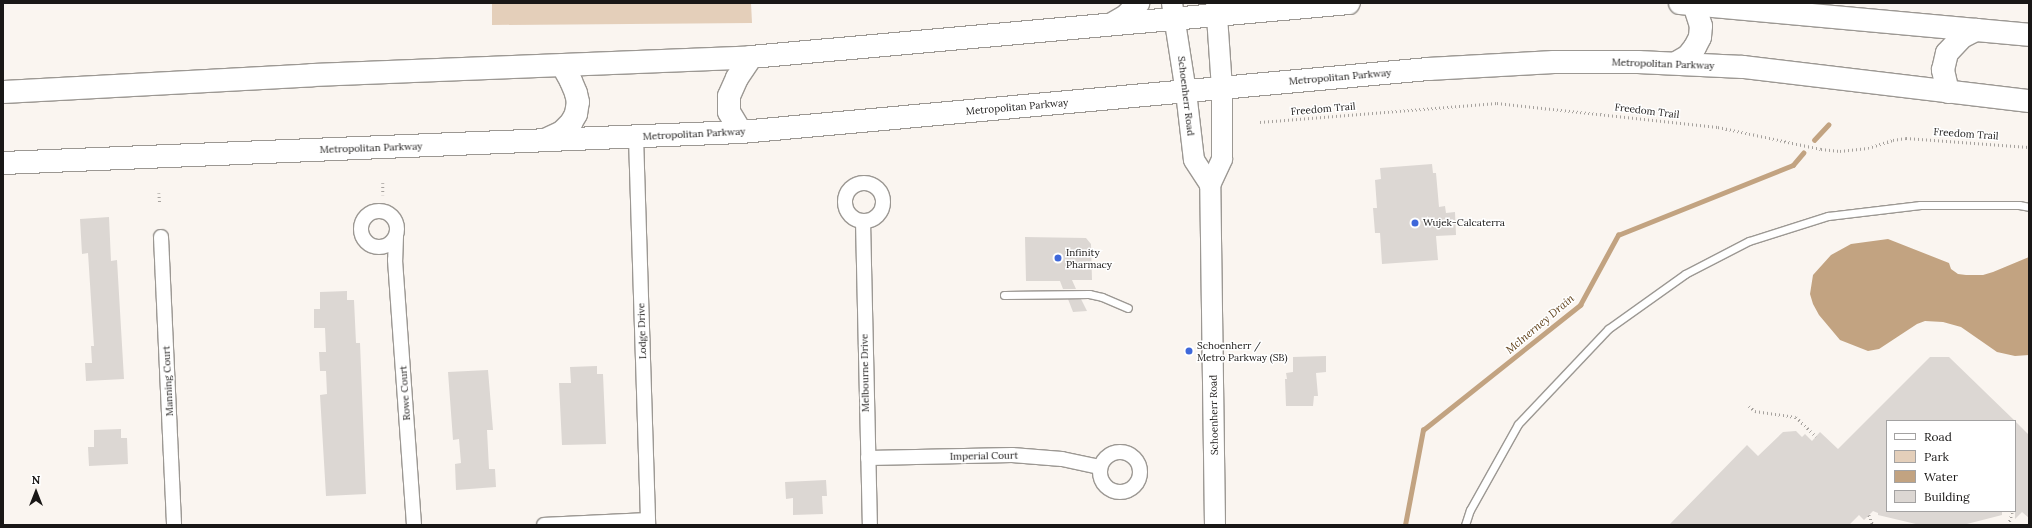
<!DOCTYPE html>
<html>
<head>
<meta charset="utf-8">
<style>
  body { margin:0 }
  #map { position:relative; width:2032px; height:528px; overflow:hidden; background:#faf5f0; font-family:Lora,serif }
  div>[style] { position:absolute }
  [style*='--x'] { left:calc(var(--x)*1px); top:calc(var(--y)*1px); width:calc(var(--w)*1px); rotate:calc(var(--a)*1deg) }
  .green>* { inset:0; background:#e4cfba }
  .water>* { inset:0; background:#c2a381 }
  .stream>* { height:4.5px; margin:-2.25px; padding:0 2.25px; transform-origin:2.25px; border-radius:2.25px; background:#c2a381 }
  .building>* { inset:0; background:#dcd7d3 }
  .path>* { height:2.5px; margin-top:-1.25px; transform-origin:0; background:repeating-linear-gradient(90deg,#a6a29e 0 1px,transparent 0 4px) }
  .roads { filter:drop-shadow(1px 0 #9c9893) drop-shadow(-1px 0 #9c9893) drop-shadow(0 1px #9c9893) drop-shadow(0 -1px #9c9893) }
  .service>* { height:7px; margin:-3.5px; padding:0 3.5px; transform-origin:3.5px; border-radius:3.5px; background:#fff }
  .minor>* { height:14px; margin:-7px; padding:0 7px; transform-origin:7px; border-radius:7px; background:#fff }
  .minor>.ring { margin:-7px; padding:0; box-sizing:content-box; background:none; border:14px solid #fff; border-radius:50% }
  .secondary>* { height:20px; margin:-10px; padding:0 10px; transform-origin:10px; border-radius:10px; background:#fff }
  .primary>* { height:22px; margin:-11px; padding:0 11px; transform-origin:11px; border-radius:11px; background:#fff }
  .dots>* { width:11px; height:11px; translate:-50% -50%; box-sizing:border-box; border:2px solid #fff; border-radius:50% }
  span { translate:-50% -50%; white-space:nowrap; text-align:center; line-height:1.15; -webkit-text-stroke:3px #fff; paint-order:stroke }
  .street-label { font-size:10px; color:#191716 }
  .poi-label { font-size:10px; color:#191716 }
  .left { translate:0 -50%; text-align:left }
  .water-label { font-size:11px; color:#5e3e16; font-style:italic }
  .frame { position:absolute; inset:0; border:4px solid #191716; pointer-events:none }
  .legend { position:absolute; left:1886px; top:420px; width:130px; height:92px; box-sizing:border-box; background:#fff; border:1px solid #a3a2a2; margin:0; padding:5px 7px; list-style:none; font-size:12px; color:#191716 }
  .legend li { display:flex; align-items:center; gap:8px; height:20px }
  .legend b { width:20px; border:1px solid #a3a2a2 }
  .north { position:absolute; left:16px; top:472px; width:40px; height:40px; -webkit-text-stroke:3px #fff; paint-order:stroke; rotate:0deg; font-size:11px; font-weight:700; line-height:16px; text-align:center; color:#191716 }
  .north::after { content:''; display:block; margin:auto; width:14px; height:18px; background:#191716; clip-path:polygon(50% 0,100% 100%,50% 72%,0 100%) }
</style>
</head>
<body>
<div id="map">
  <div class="green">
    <i style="clip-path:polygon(492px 3px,751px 3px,752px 23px,492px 25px)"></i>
  </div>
  <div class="water">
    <i style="clip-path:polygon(1888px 239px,1949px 263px,1951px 269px,1958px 274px,1966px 275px,1983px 275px,1993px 272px,2029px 257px,2029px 355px,2015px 356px,1997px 352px,1961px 327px,1943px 322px,1925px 321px,1917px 324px,1879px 349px,1868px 351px,1840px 340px,1819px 315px,1813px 304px,1810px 294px,1813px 275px,1831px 255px,1851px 244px)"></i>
  </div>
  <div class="stream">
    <i style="--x:1814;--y:140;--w:21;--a:-47"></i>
    <i style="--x:1405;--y:525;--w:97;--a:-79.3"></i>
    <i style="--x:1423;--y:430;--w:201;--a:-38.5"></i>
    <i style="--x:1580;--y:305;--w:80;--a:-61.5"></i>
    <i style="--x:1618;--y:235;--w:188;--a:-21.8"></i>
    <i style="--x:1793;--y:165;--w:16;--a:-50"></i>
  </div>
  <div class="building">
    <i style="clip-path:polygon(1432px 164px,1433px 173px,1436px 173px,1439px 207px,1445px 206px,1446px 213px,1455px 212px,1456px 235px,1436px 236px,1438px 260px,1382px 264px,1380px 233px,1375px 233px,1373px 208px,1377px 208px,1375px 180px,1381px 179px,1380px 168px)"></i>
    <i style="clip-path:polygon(109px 217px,111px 261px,117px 260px,124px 379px,86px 381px,85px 363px,92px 363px,91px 346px,94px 346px,88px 253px,82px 254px,80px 219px)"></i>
    <i style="clip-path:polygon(1025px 237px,1086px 238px,1091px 244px,1092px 280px,1072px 280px,1076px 289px,1063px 289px,1060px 281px,1026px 281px)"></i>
    <i style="clip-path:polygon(347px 291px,347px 300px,354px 300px,356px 343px,360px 343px,366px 494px,326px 496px,320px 395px,327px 394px,326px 371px,320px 371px,319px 352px,326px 352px,325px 328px,314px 328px,314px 309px,320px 309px,320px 292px)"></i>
    <i style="clip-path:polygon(1068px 299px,1081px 299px,1087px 311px,1073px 312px)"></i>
    <i style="clip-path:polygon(1326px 356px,1326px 372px,1316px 373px,1318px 396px,1314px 396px,1313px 406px,1286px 406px,1285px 379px,1287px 379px,1286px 373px,1293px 372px,1293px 357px)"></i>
    <i style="clip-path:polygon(1930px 357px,1949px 357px,2015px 421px,1887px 421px,1887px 511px,2002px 511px,2002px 515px,1963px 525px,1920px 525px,1878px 515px,1878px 513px,1873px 511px,1864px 520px,1859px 515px,1849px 525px,1669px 525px,1747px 445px,1758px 456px,1783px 432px,1796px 431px,1802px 437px,1805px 434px,1812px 441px,1820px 432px,1838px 449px)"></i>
    <i style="clip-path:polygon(597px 366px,597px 374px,603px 374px,606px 444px,562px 445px,559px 383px,571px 383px,570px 367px)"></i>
    <i style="clip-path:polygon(488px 370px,493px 430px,487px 430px,489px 469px,495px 469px,496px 487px,456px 490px,455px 464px,461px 463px,459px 439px,453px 440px,448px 372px)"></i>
    <i style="clip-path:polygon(2015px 421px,2029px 435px,2029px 518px,2022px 512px,2015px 519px)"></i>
    <i style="clip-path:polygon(121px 429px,121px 438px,127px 438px,128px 464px,89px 466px,88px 447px,94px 447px,94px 430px)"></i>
    <i style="clip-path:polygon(826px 480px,827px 496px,822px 496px,823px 514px,793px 515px,793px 498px,786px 499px,785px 482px)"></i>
  </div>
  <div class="path">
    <i style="--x:1260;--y:122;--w:238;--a:-4.6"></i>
    <i style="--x:1497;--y:103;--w:222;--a:6.2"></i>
    <i style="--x:1718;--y:127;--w:105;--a:12.1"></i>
    <i style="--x:1821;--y:149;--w:19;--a:6"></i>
    <i style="--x:1840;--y:151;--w:28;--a:-6"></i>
    <i style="--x:1868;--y:148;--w:26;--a:-18"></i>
    <i style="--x:1893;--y:140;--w:13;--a:-9"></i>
    <i style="--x:1906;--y:138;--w:123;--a:4.2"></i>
    <i style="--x:383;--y:183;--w:12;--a:90"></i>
    <i style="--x:159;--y:193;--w:11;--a:85"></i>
    <i style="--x:1749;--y:406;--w:8;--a:40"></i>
    <i style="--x:1755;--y:411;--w:41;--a:8.3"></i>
    <i style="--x:1796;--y:417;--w:28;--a:44"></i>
    <i style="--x:1869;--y:515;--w:11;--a:68"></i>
    <i style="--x:2008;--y:525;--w:13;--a:-72"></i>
  </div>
  <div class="roads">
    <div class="service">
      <i style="--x:1004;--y:295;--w:85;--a:-0.7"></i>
      <i style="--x:1089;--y:294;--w:13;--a:13"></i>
      <i style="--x:1102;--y:297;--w:28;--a:23"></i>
      <i style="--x:1465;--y:525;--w:16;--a:-72"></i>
      <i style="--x:1470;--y:510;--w:98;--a:-60.8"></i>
      <i style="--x:1518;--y:424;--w:131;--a:-46.5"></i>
      <i style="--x:1608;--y:329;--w:95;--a:-35.5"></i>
      <i style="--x:1685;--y:274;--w:72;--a:-27.3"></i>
      <i style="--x:1749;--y:241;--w:83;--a:-17.6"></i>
      <i style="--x:1828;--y:216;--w:93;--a:-6.8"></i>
      <i style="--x:1920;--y:205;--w:99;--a:0"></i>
      <i style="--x:2019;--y:205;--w:10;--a:11"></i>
    </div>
    <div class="minor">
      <i style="--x:636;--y:137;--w:388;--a:88.2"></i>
      <i class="ring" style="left:845px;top:183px;width:24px;height:24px"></i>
      <i class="ring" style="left:361px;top:211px;width:22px;height:22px"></i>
      <i style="--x:863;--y:221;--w:304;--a:88.7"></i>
      <i style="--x:396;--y:236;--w:24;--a:92"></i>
      <i style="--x:395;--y:260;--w:266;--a:85.9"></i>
      <i style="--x:161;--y:237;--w:288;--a:87.4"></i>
      <i class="ring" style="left:1100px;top:452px;width:26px;height:26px"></i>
      <i style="--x:868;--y:458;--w:144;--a:-1.2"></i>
      <i style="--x:1012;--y:455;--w:50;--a:4.6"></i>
      <i style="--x:1062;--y:459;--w:39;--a:12"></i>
      <i style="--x:544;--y:525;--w:103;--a:-2.8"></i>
    </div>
    <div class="secondary">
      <i style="--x:1172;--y:3;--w:90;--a:81.1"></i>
      <i style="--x:1186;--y:92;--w:68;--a:83.3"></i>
      <i style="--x:1194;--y:160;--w:30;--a:57"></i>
      <i style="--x:1215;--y:525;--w:340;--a:-90.8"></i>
      <i style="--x:1210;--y:185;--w:29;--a:-65"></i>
      <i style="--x:1222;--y:159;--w:71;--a:-90"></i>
      <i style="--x:1222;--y:88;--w:85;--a:-94"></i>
    </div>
    <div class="primary">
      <i style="--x:1680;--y:3;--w:350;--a:5.2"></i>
      <i style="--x:1112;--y:24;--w:16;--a:-30"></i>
      <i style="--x:1126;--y:16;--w:18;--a:-47"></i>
      <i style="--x:1676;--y:63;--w:14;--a:-30"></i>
      <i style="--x:1688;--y:56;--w:11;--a:-52"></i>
      <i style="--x:1695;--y:47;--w:11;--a:-63"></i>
      <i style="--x:1700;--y:37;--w:11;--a:-85"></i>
      <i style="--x:1701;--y:26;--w:23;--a:-108"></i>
      <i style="--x:3;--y:92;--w:309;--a:-3.1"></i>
      <i style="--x:312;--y:75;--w:439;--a:-2.3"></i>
      <i style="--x:751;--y:57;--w:600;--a:-5.16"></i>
      <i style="--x:1948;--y:92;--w:23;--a:-103"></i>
      <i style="--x:1943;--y:70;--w:17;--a:-77"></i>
      <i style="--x:1947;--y:53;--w:22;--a:-47"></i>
      <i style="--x:1962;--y:37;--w:16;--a:-27"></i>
      <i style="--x:741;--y:132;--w:23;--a:-121"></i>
      <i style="--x:729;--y:112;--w:16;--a:-90"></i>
      <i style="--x:729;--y:96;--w:20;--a:-66"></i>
      <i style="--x:737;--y:78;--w:25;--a:-56"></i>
      <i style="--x:545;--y:140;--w:19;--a:-25"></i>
      <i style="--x:562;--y:132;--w:13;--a:-45"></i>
      <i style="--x:571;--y:123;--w:10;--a:-61"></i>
      <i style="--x:576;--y:114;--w:12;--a:-81"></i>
      <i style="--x:578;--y:102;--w:9;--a:-103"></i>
      <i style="--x:576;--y:93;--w:13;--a:-113"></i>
      <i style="--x:571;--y:81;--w:18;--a:-119"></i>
      <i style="--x:3;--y:163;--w:739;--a:-2.41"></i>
      <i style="--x:741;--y:132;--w:690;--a:-5.24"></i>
      <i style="--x:1428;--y:69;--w:126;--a:-3.2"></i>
      <i style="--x:1554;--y:62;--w:84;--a:0"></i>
      <i style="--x:1638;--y:62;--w:105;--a:2.7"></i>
      <i style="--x:1743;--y:67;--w:288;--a:6.8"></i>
    </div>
  </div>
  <div class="dots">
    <i style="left:1415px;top:223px;background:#3f68da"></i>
    <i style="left:1058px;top:258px;background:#3f68da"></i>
    <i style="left:1189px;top:351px;background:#3f68da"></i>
  </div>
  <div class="street-label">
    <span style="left:1663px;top:64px;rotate:2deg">Metropolitan Parkway</span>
    <span style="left:1340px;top:77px;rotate:-5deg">Metropolitan Parkway</span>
    <span style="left:1186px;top:96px;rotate:83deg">Schoenherr Road</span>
    <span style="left:1017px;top:107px;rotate:-5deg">Metropolitan Parkway</span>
    <span style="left:1323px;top:109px;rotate:-5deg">Freedom Trail</span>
    <span style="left:1647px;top:111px;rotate:7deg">Freedom Trail</span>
    <span style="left:694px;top:134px;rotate:-3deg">Metropolitan Parkway</span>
    <span style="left:1966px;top:134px;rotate:4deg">Freedom Trail</span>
    <span style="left:371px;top:148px;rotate:-2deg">Metropolitan Parkway</span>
    <span style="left:642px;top:331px;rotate:-92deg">Lodge Drive</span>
    <span style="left:865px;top:373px;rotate:-91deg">Melbourne Drive</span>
    <span style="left:168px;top:381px;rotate:-93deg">Manning Court</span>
    <span style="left:405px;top:393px;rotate:-94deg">Rowe Court</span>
    <span style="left:1214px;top:415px;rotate:-91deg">Schoenherr Road</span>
    <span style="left:984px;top:456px;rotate:-1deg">Imperial Court</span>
  </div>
  <div class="poi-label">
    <span class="left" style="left:1423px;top:223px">Wujek-Calcaterra</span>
    <span class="left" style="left:1066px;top:258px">Infinity<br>Pharmacy</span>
    <span class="left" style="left:1197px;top:351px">Schoenherr /<br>Metro Parkway (SB)</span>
  </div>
  <div class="water-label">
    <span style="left:1540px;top:324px;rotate:-40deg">McInerney Drain</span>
  </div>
  <div class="frame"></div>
  <ul class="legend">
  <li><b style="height:5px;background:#fff"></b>Road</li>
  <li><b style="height:11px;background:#e4cfba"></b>Park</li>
  <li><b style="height:11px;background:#c2a381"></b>Water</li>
  <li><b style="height:11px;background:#dcd7d3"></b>Building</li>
  </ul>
  <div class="north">N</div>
</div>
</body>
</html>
